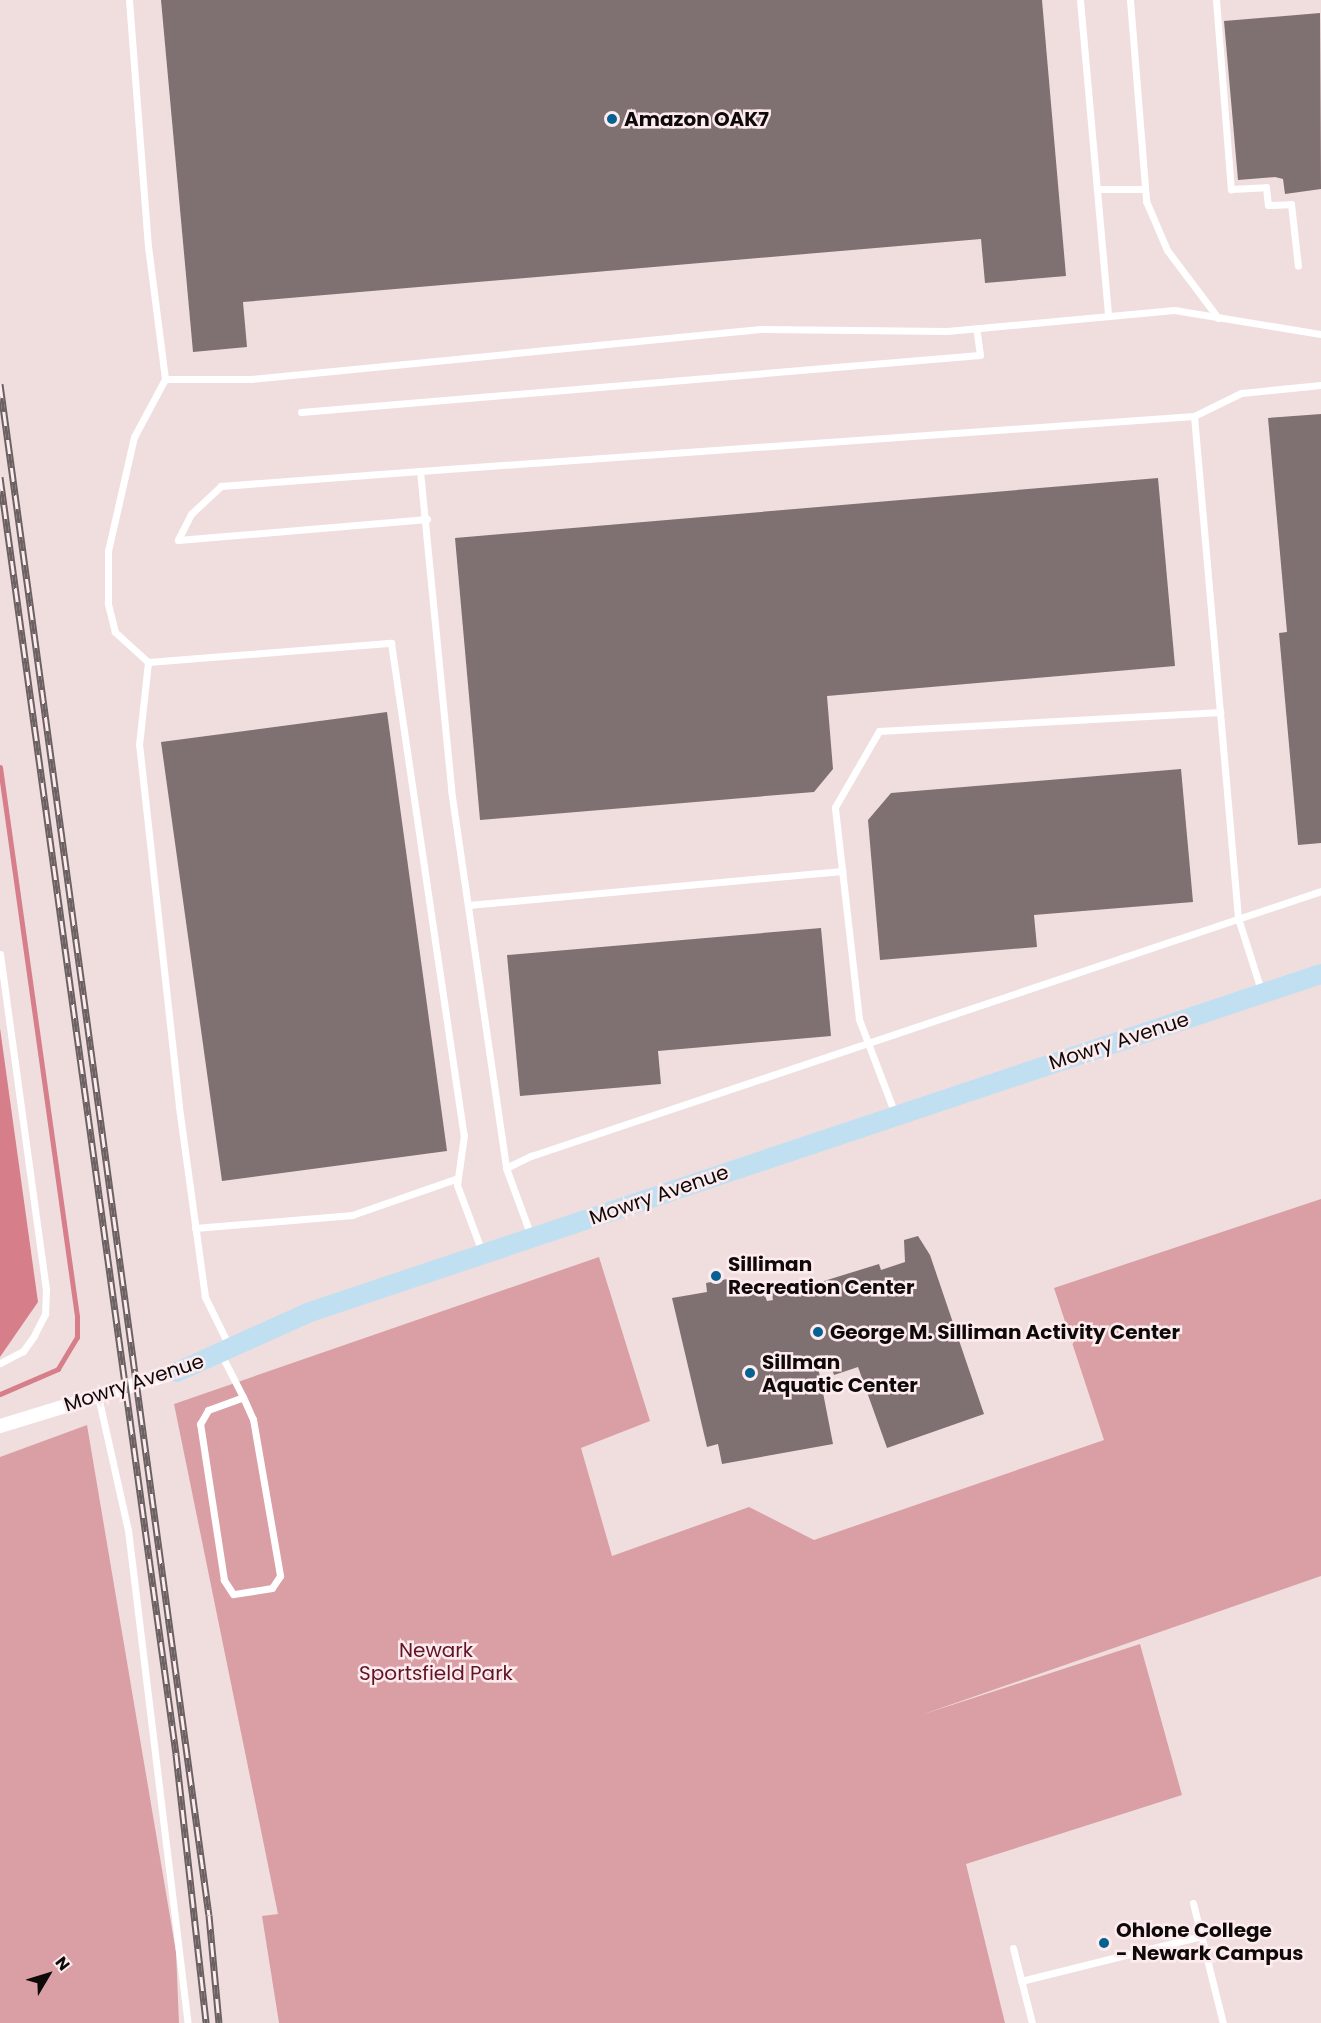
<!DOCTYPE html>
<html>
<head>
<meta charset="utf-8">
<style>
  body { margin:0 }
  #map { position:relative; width:1321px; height:2023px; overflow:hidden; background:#f0dedf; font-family:Poppins,sans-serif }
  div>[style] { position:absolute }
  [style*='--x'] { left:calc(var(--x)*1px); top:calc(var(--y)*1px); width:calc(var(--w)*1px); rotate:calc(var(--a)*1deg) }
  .green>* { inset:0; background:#da9fa5 }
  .water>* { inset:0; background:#d67f8b }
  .stream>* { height:5px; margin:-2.5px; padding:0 2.5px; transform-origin:2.5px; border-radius:2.5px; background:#d67f8b }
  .building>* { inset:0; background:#7f7071 }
  .lane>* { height:7px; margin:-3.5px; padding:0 3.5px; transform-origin:3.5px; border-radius:3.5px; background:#fff }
  .street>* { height:14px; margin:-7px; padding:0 7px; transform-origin:7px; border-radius:7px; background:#fff }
  .secondary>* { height:20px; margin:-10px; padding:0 10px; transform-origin:10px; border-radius:10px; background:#c0dff1 }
  .rail>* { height:7px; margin-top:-3.5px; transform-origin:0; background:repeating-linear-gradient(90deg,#fdebed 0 14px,#6c6162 0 28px); box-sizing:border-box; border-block:2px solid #6c6162 }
  .dots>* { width:16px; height:16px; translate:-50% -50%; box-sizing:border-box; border:3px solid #fdebed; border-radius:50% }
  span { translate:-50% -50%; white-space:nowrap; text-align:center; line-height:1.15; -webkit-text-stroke:5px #fdebed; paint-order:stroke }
  .poi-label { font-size:20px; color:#0f0a0a; font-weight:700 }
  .left { translate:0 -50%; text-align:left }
  .street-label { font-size:20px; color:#0f0a0a }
  .park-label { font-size:20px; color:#601226 }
  .north { position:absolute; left:18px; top:1945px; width:60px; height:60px; -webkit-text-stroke:4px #fdebed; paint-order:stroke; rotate:52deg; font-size:16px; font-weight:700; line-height:24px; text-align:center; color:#0f0a0a }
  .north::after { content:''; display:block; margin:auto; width:21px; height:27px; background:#0f0a0a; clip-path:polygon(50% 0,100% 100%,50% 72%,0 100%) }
</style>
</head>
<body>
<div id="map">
  <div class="green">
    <i style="clip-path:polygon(1321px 1199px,1321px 1576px,921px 1715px,1140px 1644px,1182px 1795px,966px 1864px,1005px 2023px,279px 2023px,262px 1916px,278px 1914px,174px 1404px,599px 1257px,650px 1421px,581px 1448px,612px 1556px,749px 1507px,814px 1540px,1104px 1440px,1054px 1288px)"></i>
    <i style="clip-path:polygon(87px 1425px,176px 1952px,179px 2023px,0 2023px,0 1457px)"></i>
  </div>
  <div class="water">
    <i style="clip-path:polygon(0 1028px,38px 1302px,0 1357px)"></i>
  </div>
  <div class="stream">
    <i style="--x:0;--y:767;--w:554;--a:82.02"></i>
    <i style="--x:77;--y:1316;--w:21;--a:90"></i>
    <i style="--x:77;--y:1337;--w:37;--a:121"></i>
    <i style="--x:58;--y:1369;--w:63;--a:156.7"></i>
  </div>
  <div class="building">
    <i style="clip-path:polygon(161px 0,1042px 0,1066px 276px,985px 283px,981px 239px,243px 302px,247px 347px,193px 352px)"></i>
    <i style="clip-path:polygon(1320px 13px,1321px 189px,1285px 194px,1283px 179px,1275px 177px,1238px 180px,1224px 21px)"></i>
    <i style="clip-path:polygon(1321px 414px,1321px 843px,1298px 845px,1279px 633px,1287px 632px,1268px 418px)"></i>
    <i style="clip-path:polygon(1158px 478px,1175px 666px,827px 696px,833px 769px,814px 792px,480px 820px,455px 538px)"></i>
    <i style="clip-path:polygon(387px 712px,447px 1151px,222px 1181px,161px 742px)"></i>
    <i style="clip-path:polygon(1181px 769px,1193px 902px,1034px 915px,1037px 947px,880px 960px,868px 820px,891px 793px)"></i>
    <i style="clip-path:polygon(821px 928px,831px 1036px,658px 1051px,661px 1084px,520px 1096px,507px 955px)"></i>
    <i style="clip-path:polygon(918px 1236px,930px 1255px,984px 1414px,887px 1448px,858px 1367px,834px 1375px,830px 1363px,818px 1367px,833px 1444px,722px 1464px,718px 1444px,707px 1447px,672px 1298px,707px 1292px,706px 1283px,733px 1278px,735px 1287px,760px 1282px,767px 1301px,773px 1300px,771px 1289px,780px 1282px,789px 1283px,795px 1297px,800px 1295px,798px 1289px,879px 1264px,881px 1270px,905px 1262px,904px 1240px)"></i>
  </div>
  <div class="lane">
    <i style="--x:129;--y:0;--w:247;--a:85.6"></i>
    <i style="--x:148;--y:246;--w:134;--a:82.7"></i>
    <i style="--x:165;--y:379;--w:86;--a:0"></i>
    <i style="--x:251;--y:379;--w:512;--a:-5.6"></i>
    <i style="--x:761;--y:329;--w:186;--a:0.6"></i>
    <i style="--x:947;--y:331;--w:228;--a:-5.3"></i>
    <i style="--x:1174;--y:310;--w:149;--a:9.3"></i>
    <i style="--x:1080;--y:0;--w:317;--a:84.9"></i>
    <i style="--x:1130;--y:0;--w:202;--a:85.4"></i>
    <i style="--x:1146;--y:201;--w:53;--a:66.8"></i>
    <i style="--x:1167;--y:250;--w:85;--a:53.1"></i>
    <i style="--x:1216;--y:0;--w:190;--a:85.5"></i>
    <i style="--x:1231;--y:189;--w:35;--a:-3"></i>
    <i style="--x:1266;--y:187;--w:18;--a:84"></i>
    <i style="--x:1268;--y:205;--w:23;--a:-2"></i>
    <i style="--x:1291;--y:204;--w:62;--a:83.6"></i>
    <i style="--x:1097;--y:189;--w:48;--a:0"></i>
    <i style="--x:1321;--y:385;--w:80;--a:174.3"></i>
    <i style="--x:1241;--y:393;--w:52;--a:153.9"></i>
    <i style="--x:1194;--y:416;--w:776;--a:175.94"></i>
    <i style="--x:420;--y:471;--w:321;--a:84.4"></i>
    <i style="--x:451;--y:790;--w:382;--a:81.7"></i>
    <i style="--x:506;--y:1168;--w:28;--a:-26"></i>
    <i style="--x:531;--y:1156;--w:833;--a:-18.54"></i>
    <i style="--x:301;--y:412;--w:681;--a:-4.8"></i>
    <i style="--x:980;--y:355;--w:27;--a:-98"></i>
    <i style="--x:1194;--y:416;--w:504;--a:84.99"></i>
    <i style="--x:1238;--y:918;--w:79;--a:72.3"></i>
    <i style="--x:420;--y:471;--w:200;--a:175.7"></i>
    <i style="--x:221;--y:486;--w:41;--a:137"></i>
    <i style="--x:191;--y:514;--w:29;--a:117"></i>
    <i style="--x:178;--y:540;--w:250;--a:-4.8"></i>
    <i style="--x:148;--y:662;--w:45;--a:-137.7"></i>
    <i style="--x:115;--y:632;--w:30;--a:-104"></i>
    <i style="--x:108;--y:603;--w:52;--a:-90"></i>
    <i style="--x:108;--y:551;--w:117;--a:-77.2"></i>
    <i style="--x:134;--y:437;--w:66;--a:-61.9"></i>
    <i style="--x:468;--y:905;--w:376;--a:-5.2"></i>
    <i style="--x:0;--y:954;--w:337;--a:82.2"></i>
    <i style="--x:46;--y:1288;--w:26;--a:92"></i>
    <i style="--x:45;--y:1314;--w:25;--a:117"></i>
    <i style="--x:34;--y:1336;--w:19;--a:126"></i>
    <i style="--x:23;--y:1351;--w:26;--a:152"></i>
    <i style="--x:895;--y:1114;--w:102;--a:-110.8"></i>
    <i style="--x:859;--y:1019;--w:213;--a:-96.5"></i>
    <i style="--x:835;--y:807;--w:88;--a:-59.9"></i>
    <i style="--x:879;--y:731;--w:342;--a:-3.2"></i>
    <i style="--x:506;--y:1168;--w:72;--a:69.8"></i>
    <i style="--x:195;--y:1228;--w:158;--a:-4.7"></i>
    <i style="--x:352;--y:1215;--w:112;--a:-19.2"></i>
    <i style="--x:229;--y:1346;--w:55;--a:-116.1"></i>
    <i style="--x:205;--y:1297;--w:193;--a:-97.8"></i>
    <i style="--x:179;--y:1106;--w:363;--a:-96.3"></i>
    <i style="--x:139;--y:745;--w:83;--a:-83.8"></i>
    <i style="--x:148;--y:662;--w:244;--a:-4.5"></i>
    <i style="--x:391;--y:643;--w:497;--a:81.6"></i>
    <i style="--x:464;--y:1135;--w:50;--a:98"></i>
    <i style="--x:457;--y:1185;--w:72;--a:69.5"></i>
    <i style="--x:221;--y:1354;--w:48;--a:62.9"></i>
    <i style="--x:243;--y:1397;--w:24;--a:66"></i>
    <i style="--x:253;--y:1419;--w:159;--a:80.2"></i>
    <i style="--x:280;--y:1576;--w:14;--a:124"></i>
    <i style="--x:272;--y:1588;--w:39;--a:171"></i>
    <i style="--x:233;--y:1594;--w:17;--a:-123"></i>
    <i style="--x:224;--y:1580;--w:158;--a:-98.7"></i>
    <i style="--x:200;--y:1424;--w:16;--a:-60"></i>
    <i style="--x:208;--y:1410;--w:37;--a:-20"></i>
    <i style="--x:98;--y:1396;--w:137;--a:77.4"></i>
    <i style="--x:128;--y:1530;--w:497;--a:83.1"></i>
    <i style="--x:1193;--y:1903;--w:124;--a:76"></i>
    <i style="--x:1013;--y:1948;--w:77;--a:75.8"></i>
    <i style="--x:1021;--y:1981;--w:186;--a:-14"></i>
  </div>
  <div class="street">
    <i style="--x:0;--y:1426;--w:185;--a:-17"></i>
  </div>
  <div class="secondary">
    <i style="--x:177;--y:1372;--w:146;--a:-24.3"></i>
    <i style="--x:310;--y:1312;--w:1066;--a:-18.49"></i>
  </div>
  <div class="rail">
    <i style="--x:0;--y:384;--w:1545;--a:82.23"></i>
    <i style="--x:209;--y:1915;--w:108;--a:84.7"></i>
    <i style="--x:0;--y:477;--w:1289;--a:82.15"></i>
    <i style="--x:176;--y:1754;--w:271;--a:83.6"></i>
  </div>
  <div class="dots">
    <i style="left:612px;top:119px;background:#036292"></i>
    <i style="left:716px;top:1276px;background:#036292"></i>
    <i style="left:818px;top:1332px;background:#036292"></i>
    <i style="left:750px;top:1373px;background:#036292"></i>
    <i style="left:1104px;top:1943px;background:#036292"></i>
  </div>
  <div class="poi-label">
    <span class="left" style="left:624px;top:119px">Amazon OAK7</span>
    <span class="left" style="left:728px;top:1276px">Silliman<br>Recreation Center</span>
    <span class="left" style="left:830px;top:1332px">George M. Silliman Activity Center</span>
    <span class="left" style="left:762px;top:1374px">Sillman<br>Aquatic Center</span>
    <span class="left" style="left:1116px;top:1942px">Ohlone College<br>- Newark Campus</span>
  </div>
  <div class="street-label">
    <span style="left:1119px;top:1041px;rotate:-18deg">Mowry Avenue</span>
    <span style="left:659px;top:1195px;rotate:-19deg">Mowry Avenue</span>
    <span style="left:134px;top:1383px;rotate:-18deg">Mowry Avenue</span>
  </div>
  <div class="park-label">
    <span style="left:436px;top:1662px">Newark<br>Sportsfield Park</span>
  </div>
  <div class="north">N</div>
</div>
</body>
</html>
